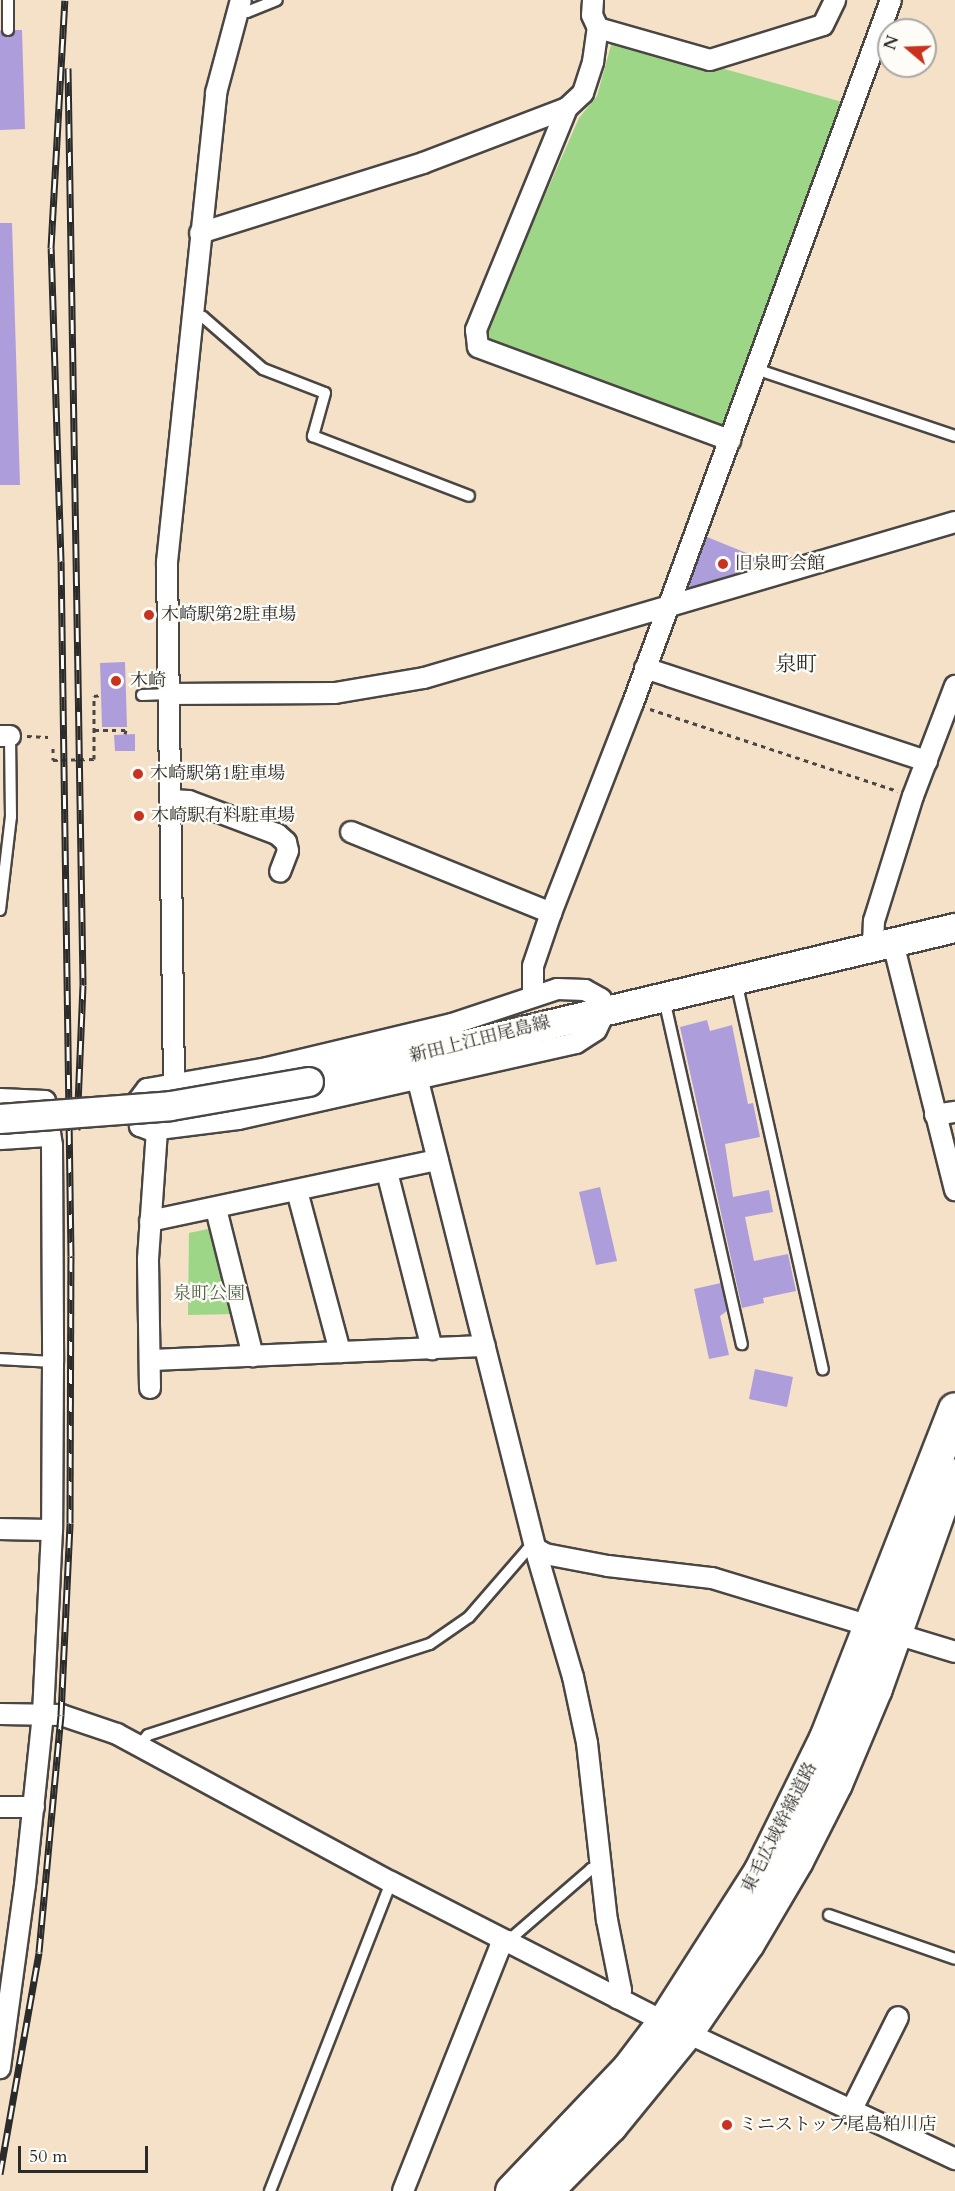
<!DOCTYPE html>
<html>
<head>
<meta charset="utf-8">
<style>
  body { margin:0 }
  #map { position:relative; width:955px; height:2191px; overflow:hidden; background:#f5e1c8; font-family:Cardo,"Noto Serif JP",serif }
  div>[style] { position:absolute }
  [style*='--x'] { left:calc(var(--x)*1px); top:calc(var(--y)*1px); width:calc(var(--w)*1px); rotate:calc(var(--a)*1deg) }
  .green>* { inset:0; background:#9ed688 }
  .building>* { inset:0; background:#ae9ddb }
  .path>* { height:3px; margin-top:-1.5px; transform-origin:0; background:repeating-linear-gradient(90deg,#494643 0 4.5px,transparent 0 9px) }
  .roads { filter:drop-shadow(2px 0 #494643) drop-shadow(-2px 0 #494643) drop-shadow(0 2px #494643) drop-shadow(0 -2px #494643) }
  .lane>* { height:10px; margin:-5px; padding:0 5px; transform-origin:5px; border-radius:5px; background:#fff }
  .street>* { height:20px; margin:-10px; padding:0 10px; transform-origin:10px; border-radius:10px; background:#fff }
  .secondary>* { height:28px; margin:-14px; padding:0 14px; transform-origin:14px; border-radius:14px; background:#fff }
  .highway>* { height:33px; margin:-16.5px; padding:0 16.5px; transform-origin:16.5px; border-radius:16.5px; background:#fff }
  .rail>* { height:7px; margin-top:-3.5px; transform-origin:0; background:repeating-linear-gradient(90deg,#fdfcf7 0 14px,#2b2b2b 0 28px); box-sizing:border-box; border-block:2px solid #2b2b2b }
  .bridges { filter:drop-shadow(2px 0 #494643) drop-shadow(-2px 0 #494643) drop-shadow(0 2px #494643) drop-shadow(0 -2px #494643) }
  .secondary-bridge>* { height:28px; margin:-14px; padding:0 14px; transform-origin:14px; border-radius:14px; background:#fff }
  .dots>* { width:16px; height:16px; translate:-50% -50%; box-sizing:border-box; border:3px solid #fdfcf7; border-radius:50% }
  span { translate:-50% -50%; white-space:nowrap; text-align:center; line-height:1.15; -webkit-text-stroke:4.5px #fdfcf7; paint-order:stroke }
  .poi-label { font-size:18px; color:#2b2b2b }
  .left { translate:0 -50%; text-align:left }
  .street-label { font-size:18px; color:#2b2b2b }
  .park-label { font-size:18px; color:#4e5e47 }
  .quarter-label { font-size:21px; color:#2b2b2b }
  .north { position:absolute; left:877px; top:18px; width:60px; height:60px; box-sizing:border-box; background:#fdfcf7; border:2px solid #a9a8a5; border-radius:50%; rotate:289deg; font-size:16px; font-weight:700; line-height:24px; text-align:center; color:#2b2b2b }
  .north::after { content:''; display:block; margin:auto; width:21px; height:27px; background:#c8321e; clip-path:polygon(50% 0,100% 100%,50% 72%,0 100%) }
  .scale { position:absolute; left:18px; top:2146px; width:130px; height:27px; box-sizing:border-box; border:3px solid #2b2b2b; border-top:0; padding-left:8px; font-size:18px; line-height:21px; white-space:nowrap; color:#2b2b2b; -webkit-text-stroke:4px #fdfcf7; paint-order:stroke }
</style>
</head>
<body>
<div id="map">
  <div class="green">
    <i style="clip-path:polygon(613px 38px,846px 103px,725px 432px,489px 344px,485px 332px,579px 118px,597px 96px)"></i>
    <i style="clip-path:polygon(213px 1228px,236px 1314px,188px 1315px,189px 1233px)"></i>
  </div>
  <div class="building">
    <i style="clip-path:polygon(0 30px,9px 37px,15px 30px,22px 30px,25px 129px,0 130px)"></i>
    <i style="clip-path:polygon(0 223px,12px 223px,20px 485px,0 485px)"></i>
    <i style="clip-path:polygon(707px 537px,754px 556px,758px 567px,688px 588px)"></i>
    <i style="clip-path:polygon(125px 662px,127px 727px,102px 727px,100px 663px)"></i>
    <i style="clip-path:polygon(135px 734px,135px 751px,115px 751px,114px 735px)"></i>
    <i style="clip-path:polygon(707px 1020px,710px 1031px,732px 1025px,748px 1104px,753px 1103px,760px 1137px,725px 1144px,733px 1197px,769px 1190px,773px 1212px,745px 1217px,754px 1261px,788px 1254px,796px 1291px,763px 1298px,764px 1303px,742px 1308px,680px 1027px)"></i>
    <i style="clip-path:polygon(600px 1187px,617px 1261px,596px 1265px,579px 1192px)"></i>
    <i style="clip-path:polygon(721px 1283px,727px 1311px,720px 1316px,729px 1355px,709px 1359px,694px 1289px)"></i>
    <i style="clip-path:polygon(755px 1369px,793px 1377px,787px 1407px,749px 1399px)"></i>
  </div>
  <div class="path">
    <i style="--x:650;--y:709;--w:261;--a:18.3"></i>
    <i style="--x:94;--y:730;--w:32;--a:0"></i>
    <i style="--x:126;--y:730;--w:4;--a:104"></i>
    <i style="--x:27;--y:736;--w:21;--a:3"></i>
    <i style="--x:53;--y:748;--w:12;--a:90"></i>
    <i style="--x:53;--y:760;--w:41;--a:-1.4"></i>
    <i style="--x:94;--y:759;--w:63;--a:-90"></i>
    <i style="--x:94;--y:696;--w:7;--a:-8"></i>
  </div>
  <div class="roads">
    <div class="lane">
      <i style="--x:8;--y:0;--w:30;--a:90"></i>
      <i style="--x:238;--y:10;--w:9;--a:13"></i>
      <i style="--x:247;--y:12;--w:32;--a:-22"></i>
      <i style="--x:193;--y:315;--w:10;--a:11"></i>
      <i style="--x:203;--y:317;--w:79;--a:40.9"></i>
      <i style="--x:263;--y:369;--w:66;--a:21.2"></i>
      <i style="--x:325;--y:393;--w:45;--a:105.6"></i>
      <i style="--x:313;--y:436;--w:167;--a:21"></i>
      <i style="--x:756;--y:369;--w:210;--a:18.6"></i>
      <i style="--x:142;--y:695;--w:25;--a:-2"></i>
      <i style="--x:0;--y:910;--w:94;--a:-83.3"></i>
      <i style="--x:11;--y:817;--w:81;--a:-90.7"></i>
      <i style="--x:736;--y:981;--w:398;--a:77.4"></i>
      <i style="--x:664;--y:999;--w:354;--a:77.3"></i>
      <i style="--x:0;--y:1359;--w:53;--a:3.2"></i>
      <i style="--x:139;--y:1746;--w:14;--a:-51"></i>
      <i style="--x:148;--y:1735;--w:296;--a:-17.9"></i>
      <i style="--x:430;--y:1644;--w:47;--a:-34.7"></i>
      <i style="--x:469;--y:1617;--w:89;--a:-49.1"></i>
      <i style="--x:527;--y:1550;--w:8;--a:-14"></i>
      <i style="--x:829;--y:1915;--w:133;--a:19.2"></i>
      <i style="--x:508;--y:1941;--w:110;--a:-40.9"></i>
      <i style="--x:591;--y:1869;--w:11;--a:-22"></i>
      <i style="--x:270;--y:2191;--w:332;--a:-68.6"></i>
    </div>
    <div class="street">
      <i style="--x:598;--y:28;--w:116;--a:15.9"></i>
      <i style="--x:710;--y:60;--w:118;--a:-17.2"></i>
      <i style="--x:823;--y:25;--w:28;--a:-64"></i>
      <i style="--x:567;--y:108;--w:240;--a:112.3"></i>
      <i style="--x:476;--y:330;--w:17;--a:83"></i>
      <i style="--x:478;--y:347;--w:269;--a:20.3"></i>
      <i style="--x:200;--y:233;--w:234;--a:-17.4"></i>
      <i style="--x:423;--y:163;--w:154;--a:-20.9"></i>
      <i style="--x:567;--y:108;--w:22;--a:-43"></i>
      <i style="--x:583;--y:93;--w:33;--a:-72"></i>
      <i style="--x:593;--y:62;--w:34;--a:-82"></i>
      <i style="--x:598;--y:28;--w:14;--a:-115"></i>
      <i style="--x:592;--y:15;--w:15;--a:-86"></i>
      <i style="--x:645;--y:668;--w:297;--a:18.3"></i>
      <i style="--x:167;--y:694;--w:168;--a:-0.3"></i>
      <i style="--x:335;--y:693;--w:90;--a:-9.6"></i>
      <i style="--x:424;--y:678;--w:553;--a:-16.37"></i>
      <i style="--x:0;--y:736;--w:10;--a:0"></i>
      <i style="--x:170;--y:800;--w:19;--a:3"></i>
      <i style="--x:189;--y:801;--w:94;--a:20.6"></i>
      <i style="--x:277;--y:834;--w:12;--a:42"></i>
      <i style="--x:286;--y:842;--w:9;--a:77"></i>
      <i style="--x:288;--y:851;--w:22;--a:111"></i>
      <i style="--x:351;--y:832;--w:216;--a:22"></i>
      <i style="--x:893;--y:943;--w:255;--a:75.9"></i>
      <i style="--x:873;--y:947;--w:26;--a:-88"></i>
      <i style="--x:874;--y:921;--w:131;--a:-72.7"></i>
      <i style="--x:913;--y:796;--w:118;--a:-69.1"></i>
      <i style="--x:557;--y:989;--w:28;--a:2"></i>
      <i style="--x:585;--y:990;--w:18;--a:29"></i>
      <i style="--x:601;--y:999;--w:11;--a:63"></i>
      <i style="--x:606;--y:1009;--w:23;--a:115"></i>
      <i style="--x:596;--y:1030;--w:24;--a:147"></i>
      <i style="--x:576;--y:1043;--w:346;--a:167.3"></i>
      <i style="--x:238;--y:1119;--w:88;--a:172.8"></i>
      <i style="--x:151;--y:1130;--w:12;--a:-160"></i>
      <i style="--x:140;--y:1126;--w:25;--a:-95"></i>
      <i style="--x:138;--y:1101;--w:15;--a:-53"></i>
      <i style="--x:147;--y:1089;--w:122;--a:-9.9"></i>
      <i style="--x:267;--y:1068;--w:190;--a:-13.4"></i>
      <i style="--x:452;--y:1024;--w:111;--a:-18.4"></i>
      <i style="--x:533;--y:995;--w:29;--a:-90"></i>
      <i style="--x:533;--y:966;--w:56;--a:-71.2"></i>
      <i style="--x:551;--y:913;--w:225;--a:-68.7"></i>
      <i style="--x:633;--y:703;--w:749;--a:-69.85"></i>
      <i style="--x:417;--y:1077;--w:486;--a:75.9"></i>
      <i style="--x:535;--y:1548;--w:134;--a:73.6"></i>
      <i style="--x:573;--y:1677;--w:67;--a:78"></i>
      <i style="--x:587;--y:1743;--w:178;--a:83.6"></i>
      <i style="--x:607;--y:1920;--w:71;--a:78.7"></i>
      <i style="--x:621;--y:1990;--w:9;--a:111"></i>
      <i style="--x:174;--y:1084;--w:522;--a:-90.77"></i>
      <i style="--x:167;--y:562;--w:472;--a:-84"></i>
      <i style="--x:216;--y:93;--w:96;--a:-75"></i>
      <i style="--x:0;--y:1099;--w:45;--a:2.5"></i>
      <i style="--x:45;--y:1101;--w:45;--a:81"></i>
      <i style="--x:52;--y:1145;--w:217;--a:89.7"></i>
      <i style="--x:53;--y:1362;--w:168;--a:90.3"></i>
      <i style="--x:52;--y:1530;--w:184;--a:92.8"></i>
      <i style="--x:43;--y:1714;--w:172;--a:96"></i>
      <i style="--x:25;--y:1885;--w:185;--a:97.8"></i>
      <i style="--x:935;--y:1115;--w:20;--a:-9"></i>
      <i style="--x:0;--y:1139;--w:48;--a:-3.6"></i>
      <i style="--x:387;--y:1172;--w:183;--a:75.7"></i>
      <i style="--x:297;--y:1191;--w:167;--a:75"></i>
      <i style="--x:216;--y:1209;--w:152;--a:75.9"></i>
      <i style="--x:150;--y:1221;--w:294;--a:-12"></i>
      <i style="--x:150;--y:1360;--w:335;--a:-2.4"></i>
      <i style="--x:150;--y:1388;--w:129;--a:-90.9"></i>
      <i style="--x:148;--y:1259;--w:129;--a:-86"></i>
      <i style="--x:0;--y:1529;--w:52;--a:1.1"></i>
      <i style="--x:535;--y:1548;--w:12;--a:31"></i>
      <i style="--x:545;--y:1554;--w:64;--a:10.8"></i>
      <i style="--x:608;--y:1566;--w:105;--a:6.6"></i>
      <i style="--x:712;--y:1578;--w:254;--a:16.9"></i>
      <i style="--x:0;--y:1714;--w:61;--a:0.9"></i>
      <i style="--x:61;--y:1715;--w:59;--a:18.7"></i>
      <i style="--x:117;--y:1734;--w:311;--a:28.4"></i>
      <i style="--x:391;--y:1882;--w:307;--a:27.1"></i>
      <i style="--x:664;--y:2022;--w:322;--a:25.2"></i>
      <i style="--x:0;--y:1807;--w:34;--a:0"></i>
      <i style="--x:850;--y:2113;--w:107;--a:-63.4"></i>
      <i style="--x:403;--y:2191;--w:263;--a:-68.3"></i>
      <i style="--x:500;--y:1947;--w:10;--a:-37"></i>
    </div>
    <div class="secondary">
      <i style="--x:309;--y:1082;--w:664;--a:-13.41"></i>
    </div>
    <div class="highway">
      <i style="--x:512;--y:2191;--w:170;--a:-46.4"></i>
      <i style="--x:629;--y:2068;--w:58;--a:-52.7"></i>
      <i style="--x:664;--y:2022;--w:178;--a:-57.4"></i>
      <i style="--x:760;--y:1872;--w:149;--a:-63.8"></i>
      <i style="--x:826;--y:1738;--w:353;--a:-68.6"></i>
      <i style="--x:545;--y:2191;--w:93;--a:-45.4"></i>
      <i style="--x:610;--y:2125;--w:120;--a:-50.7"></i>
      <i style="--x:686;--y:2032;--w:108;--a:-55.6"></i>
      <i style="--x:747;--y:1943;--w:96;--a:-59.4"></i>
      <i style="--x:796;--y:1860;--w:86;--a:-63.1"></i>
      <i style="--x:835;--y:1783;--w:103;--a:-67.2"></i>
      <i style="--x:875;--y:1688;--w:226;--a:-70.4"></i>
    </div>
  </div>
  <div class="rail">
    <i style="--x:68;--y:68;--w:917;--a:89.06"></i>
    <i style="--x:83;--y:985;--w:145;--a:92.4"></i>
    <i style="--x:0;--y:2174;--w:225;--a:-80"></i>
    <i style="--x:39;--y:1952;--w:238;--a:-84.7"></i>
    <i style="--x:61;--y:1715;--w:192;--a:-87.3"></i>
    <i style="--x:70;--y:1523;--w:267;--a:-89.8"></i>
    <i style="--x:71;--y:1256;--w:695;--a:-90.82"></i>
    <i style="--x:61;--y:561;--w:313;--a:-91.8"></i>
    <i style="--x:51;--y:248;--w:248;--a:-86.8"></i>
  </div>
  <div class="bridges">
    <div class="secondary-bridge">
      <i style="--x:0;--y:1119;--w:171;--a:-4.3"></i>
      <i style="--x:171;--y:1106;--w:140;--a:-9.9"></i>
    </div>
  </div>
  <div class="dots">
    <i style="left:723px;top:564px;background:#c8321e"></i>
    <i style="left:149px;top:615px;background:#c8321e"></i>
    <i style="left:116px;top:681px;background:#c8321e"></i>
    <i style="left:138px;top:774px;background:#c8321e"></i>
    <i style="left:139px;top:816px;background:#c8321e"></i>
    <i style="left:727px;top:2125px;background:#c8321e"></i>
  </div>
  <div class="poi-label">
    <span class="left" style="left:735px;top:564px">旧泉町会館</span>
    <span class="left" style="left:161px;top:615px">木崎駅第2駐車場</span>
    <span class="left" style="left:130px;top:681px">木崎</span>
    <span class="left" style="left:150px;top:774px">木崎駅第1駐車場</span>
    <span class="left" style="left:151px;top:816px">木崎駅有料駐車場</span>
    <span class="left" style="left:739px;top:2125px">ミニストップ尾島粕川店</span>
  </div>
  <div class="street-label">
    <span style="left:480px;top:1040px;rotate:-14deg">新田上江田尾島線</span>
    <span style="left:780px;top:1828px;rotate:-63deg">東毛広域幹線道路</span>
  </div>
  <div class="park-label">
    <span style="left:209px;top:1294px">泉町公園</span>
  </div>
  <div class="quarter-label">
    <span style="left:796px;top:665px">泉町</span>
  </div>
  <div class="north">N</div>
  <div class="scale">50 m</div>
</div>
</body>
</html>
